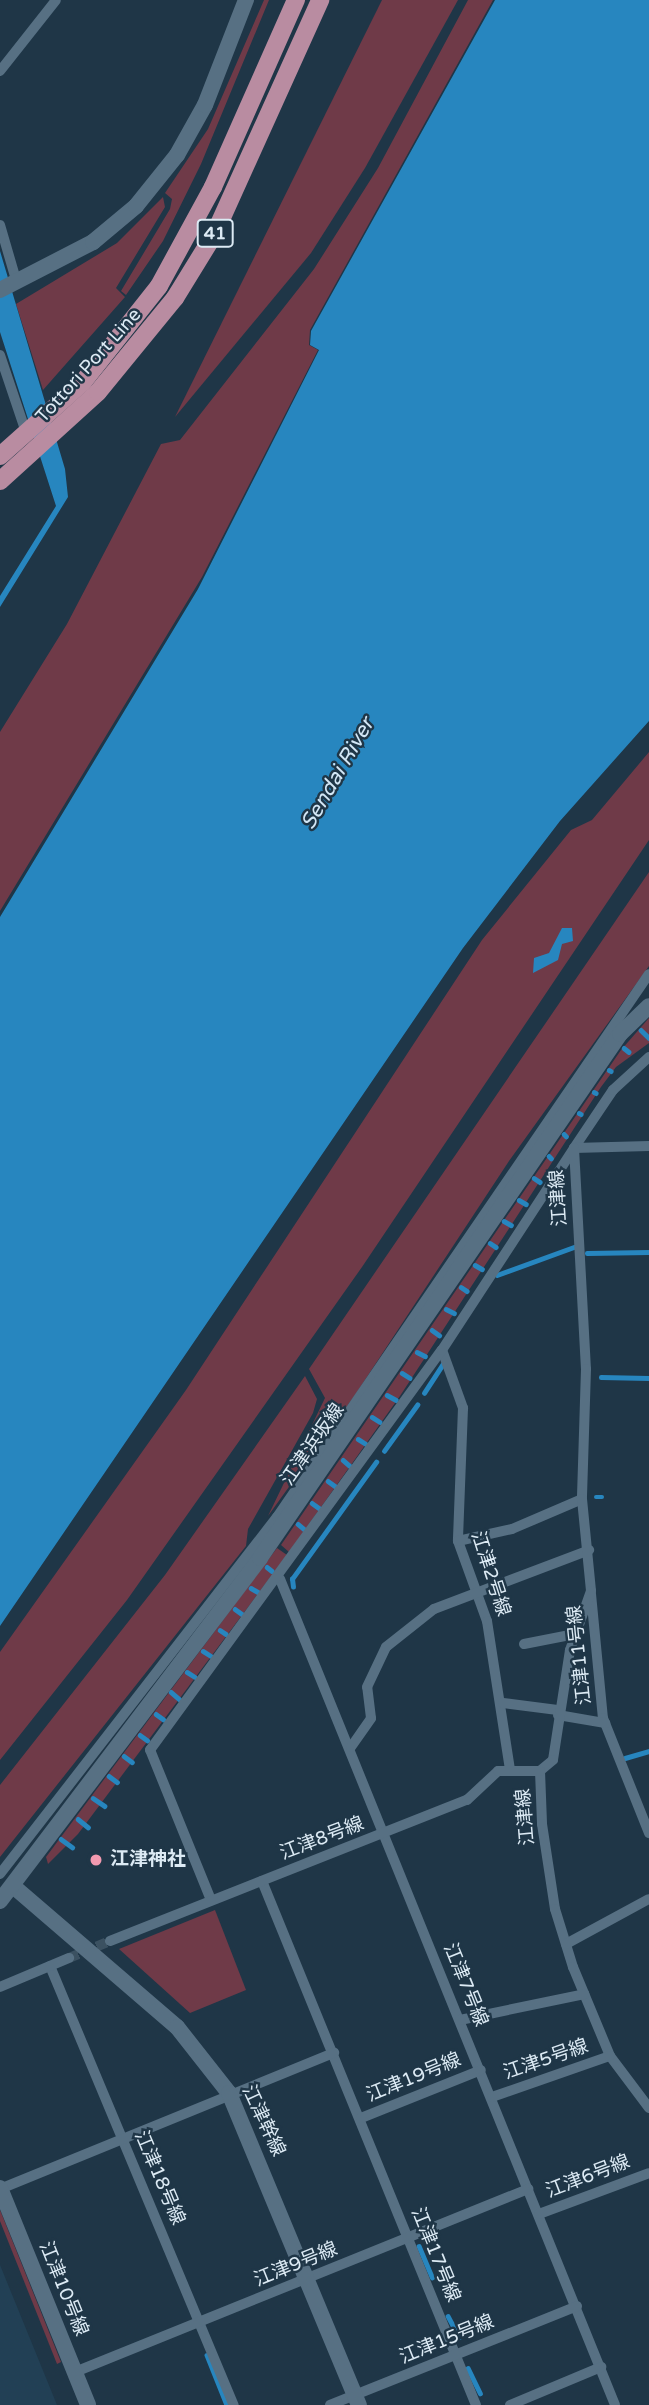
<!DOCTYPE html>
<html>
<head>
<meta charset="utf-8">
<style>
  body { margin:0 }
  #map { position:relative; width:649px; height:2405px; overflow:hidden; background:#1f3647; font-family:"Varela Round","Noto Sans JP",sans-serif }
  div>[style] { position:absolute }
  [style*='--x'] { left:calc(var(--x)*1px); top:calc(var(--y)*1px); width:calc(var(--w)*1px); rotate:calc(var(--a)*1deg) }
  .built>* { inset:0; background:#224055 }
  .green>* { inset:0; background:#6f3a48 }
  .water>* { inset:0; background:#2786bf }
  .stream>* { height:4.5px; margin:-2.25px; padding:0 2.25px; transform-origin:2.25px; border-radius:2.25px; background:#2786bf }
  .street-tunnel>* { height:10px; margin-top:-5px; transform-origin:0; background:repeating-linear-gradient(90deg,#3b5161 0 10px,transparent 0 15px) }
  .street>* { height:10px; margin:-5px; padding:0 5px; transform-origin:5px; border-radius:5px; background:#577083 }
  .secondary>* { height:16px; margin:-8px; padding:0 8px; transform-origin:8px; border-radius:8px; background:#577083 }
  .primary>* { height:18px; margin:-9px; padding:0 9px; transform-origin:9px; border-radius:9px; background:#b98ca1 }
  .dots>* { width:19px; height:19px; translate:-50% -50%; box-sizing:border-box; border:4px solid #1f3647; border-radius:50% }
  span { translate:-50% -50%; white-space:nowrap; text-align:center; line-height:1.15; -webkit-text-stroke:5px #1f3647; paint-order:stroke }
  .shield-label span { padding:2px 5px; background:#1f3647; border:2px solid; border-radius:5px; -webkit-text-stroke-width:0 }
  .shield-label { font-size:18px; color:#dceaf4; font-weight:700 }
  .street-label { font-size:19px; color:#dceaf4 }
  .poi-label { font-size:19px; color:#dceaf4; font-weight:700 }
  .left { translate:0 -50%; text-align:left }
  .water-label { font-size:21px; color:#d3e7f6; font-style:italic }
</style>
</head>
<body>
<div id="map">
  <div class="built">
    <i style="clip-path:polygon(0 2265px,57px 2405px,0 2405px)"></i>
  </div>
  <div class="green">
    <i style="clip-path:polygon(264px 0,269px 0,201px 164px,163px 241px,126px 295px,121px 291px,170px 209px,172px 199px,165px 193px,208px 129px)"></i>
    <i style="clip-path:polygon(382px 0,458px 0,365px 168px,311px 253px,175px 417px)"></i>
    <i style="clip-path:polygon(468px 0,493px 0,310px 330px,309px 345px,318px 350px,202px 577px,0 911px,0 732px,67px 624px,161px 444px,180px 440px,314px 269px,378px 168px)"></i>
    <i style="clip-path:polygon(163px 197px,165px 207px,116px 288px,125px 297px,43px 390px,16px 304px,117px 243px)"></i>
    <i style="clip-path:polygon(649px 752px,649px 840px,362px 1267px,127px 1600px,0 1760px,0 1652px,186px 1390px,482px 940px,571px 830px,592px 820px)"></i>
    <i style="clip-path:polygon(649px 872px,649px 966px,509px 1161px,355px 1395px,268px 1516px,325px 1398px,309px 1369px)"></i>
    <i style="clip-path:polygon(649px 1018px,649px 1043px,616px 1067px,601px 1087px,400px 1396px,289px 1552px,281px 1545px,621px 1050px)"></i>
    <i style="clip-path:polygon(305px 1376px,317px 1399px,313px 1413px,248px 1529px,246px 1546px,0 1857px,0 1785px,165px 1575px)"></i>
    <i style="clip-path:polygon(277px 1548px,287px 1555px,78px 1834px,48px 1864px,46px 1857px)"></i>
    <i style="clip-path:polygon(215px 1910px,246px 1990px,190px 2013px,119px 1949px)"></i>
    <i style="clip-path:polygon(0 2210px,61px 2362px,57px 2364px,0 2221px)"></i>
  </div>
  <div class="water">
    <i style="clip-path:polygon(495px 0,649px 0,649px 721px,560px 821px,463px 948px,0 1626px,0 917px,198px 589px,319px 350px,310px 345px,311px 331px)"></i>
    <i style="clip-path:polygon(0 251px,65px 469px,68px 497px,0 607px,0 596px,56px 506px,0 332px)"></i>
    <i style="clip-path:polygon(562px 928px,572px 928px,573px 941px,562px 944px,558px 960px,533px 973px,534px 958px,549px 953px)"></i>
  </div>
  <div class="stream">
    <i style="--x:641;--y:1030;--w:11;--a:45"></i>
    <i style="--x:624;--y:1048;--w:6;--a:39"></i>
    <i style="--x:609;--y:1070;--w:2;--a:27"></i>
    <i style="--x:594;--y:1092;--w:2;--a:27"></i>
    <i style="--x:579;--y:1113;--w:2;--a:27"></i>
    <i style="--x:564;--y:1134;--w:3;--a:45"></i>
    <i style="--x:549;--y:1156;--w:3;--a:45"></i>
    <i style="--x:534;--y:1178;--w:7;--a:34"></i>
    <i style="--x:519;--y:1200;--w:8;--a:30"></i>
    <i style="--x:504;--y:1221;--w:8;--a:30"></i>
    <i style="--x:490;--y:1243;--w:7;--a:34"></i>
    <i style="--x:587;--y:1253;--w:62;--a:-0.9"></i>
    <i style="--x:475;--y:1265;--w:8;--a:30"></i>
    <i style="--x:497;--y:1275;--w:82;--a:-20"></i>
    <i style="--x:461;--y:1287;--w:7;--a:34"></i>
    <i style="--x:446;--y:1309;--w:9;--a:27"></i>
    <i style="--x:432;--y:1330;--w:9;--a:36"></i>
    <i style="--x:417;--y:1352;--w:9;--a:27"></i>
    <i style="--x:402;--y:1373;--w:9;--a:32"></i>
    <i style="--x:601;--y:1377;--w:48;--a:1.2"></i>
    <i style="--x:424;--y:1393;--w:35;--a:-57"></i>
    <i style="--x:387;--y:1395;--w:10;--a:29"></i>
    <i style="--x:372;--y:1417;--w:9;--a:32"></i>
    <i style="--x:358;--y:1439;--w:9;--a:32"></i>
    <i style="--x:384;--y:1451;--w:57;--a:-54.3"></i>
    <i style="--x:343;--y:1460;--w:9;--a:41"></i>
    <i style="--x:328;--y:1481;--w:9;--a:36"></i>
    <i style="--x:596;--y:1497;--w:6;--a:0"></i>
    <i style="--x:312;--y:1503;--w:9;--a:36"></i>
    <i style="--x:298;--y:1524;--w:8;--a:40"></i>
    <i style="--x:267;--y:1567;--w:6;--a:39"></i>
    <i style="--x:293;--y:1587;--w:8;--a:-97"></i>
    <i style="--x:292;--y:1579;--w:144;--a:-54.3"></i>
    <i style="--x:251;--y:1588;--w:8;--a:30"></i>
    <i style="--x:235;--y:1609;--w:9;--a:36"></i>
    <i style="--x:220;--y:1630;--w:7;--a:34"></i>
    <i style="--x:203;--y:1651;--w:9;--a:32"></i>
    <i style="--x:187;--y:1672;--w:9;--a:32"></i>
    <i style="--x:171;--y:1692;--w:11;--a:41"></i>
    <i style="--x:156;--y:1714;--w:9;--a:36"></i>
    <i style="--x:140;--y:1735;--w:9;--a:36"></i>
    <i style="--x:124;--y:1756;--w:10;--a:37"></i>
    <i style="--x:625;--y:1758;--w:25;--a:-16"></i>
    <i style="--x:109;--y:1776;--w:10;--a:37"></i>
    <i style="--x:93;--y:1798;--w:14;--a:34"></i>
    <i style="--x:78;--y:1819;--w:13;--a:39"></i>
    <i style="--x:61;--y:1839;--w:14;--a:36"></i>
    <i style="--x:419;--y:2246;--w:34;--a:67"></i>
    <i style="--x:448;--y:2316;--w:24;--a:62"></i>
    <i style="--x:207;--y:2355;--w:54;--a:68.2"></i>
    <i style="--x:468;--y:2368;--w:28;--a:64"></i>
  </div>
  <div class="street-tunnel">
    <i style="--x:69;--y:1958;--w:44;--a:-22.5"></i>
  </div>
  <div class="street">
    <i style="--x:0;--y:71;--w:90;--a:-51.7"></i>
    <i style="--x:0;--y:225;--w:60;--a:73.7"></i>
    <i style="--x:0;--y:355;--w:84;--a:71.4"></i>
    <i style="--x:574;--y:1148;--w:70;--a:-56.1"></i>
    <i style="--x:613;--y:1090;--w:49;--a:-42.5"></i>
    <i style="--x:574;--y:1148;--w:75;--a:-1.5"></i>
    <i style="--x:442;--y:1350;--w:62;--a:70.1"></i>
    <i style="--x:463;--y:1408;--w:133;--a:92.2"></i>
    <i style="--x:458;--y:1541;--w:85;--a:70.1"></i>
    <i style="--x:487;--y:1621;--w:150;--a:81.2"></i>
    <i style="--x:458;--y:1541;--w:55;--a:-12.5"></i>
    <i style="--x:512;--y:1529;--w:76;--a:-23.2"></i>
    <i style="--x:280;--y:1579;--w:891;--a:67.92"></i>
    <i style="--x:591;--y:1594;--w:125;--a:84.5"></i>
    <i style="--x:603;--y:1718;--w:124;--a:68.2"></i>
    <i style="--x:524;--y:1644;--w:52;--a:-11.1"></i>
    <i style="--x:503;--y:1703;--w:55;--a:7.3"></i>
    <i style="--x:558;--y:1715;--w:48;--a:9.7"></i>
    <i style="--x:351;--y:1747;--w:35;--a:-55"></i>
    <i style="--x:371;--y:1718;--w:31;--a:-97"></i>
    <i style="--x:367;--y:1687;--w:44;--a:-64.6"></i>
    <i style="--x:386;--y:1647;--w:61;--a:-38.4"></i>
    <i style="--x:434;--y:1609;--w:166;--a:-20.8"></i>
    <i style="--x:0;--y:1874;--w:452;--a:-52.2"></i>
    <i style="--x:277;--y:1517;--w:658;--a:-55.59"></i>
    <i style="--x:262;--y:1881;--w:566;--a:67.79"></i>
    <i style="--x:211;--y:1900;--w:162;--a:-112.1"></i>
    <i style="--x:150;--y:1750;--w:495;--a:-53.9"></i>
    <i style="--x:442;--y:1350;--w:241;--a:-56.8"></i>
    <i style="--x:574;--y:1148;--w:221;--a:86.9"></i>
    <i style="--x:586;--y:1369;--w:130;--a:91.8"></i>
    <i style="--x:582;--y:1499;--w:92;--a:84.4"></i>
    <i style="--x:591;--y:1591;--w:63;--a:109.6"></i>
    <i style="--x:570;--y:1650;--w:111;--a:98.8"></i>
    <i style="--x:553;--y:1760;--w:17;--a:140"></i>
    <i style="--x:540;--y:1771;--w:53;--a:87.8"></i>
    <i style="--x:542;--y:1824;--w:86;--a:81.3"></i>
    <i style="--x:555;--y:1909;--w:61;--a:72.8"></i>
    <i style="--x:573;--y:1967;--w:96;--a:67.4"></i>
    <i style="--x:610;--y:2056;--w:65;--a:53.1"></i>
    <i style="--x:110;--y:1941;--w:384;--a:-21.6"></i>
    <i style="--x:467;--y:1800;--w:42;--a:-43.1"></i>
    <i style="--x:498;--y:1771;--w:42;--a:0"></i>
    <i style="--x:566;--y:1944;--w:94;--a:-28.5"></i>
    <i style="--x:50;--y:1966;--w:476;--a:67.3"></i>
    <i style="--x:0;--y:1987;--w:75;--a:-22.8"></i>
    <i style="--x:460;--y:2020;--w:127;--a:-11.8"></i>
    <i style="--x:492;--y:2097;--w:125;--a:-19.2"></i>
    <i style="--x:361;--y:2118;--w:129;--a:-21.8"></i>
    <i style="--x:0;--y:2189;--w:361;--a:-22.2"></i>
    <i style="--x:539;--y:2214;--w:117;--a:-20.4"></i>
    <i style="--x:75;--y:2372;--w:489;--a:-22"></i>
    <i style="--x:330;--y:2405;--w:266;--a:-21.8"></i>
    <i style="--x:510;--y:2405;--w:99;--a:-22.7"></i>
  </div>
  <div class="secondary">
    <i style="--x:0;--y:290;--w:105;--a:-27.3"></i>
    <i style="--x:93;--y:242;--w:56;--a:-39.9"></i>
    <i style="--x:136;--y:206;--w:65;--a:-51.2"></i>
    <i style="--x:177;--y:155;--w:57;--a:-60.8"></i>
    <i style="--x:205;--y:105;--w:113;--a:-68.7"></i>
    <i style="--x:13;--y:1886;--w:216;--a:40.7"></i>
    <i style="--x:177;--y:2027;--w:84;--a:51.8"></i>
    <i style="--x:229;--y:2093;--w:338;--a:67.4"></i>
    <i style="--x:0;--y:1901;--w:430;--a:-52.8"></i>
    <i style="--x:260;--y:1558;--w:636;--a:-55.51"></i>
    <i style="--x:620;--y:1034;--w:40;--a:-44"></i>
    <i style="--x:0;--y:2188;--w:234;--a:67.9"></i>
  </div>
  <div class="primary">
    <i style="--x:0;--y:456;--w:111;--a:-41.7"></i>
    <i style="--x:83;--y:382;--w:122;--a:-51.6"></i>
    <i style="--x:159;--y:286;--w:113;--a:-61.4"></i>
    <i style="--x:213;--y:187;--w:205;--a:-66.1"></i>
    <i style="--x:0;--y:481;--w:132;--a:-42.2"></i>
    <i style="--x:98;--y:392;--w:122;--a:-50.7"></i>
    <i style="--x:175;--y:298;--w:76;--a:-58.4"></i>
    <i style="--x:215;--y:233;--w:256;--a:-65.7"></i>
  </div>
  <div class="dots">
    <i style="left:96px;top:1860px;background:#f29ab0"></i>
  </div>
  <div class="shield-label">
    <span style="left:215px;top:233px">41</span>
  </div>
  <div class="street-label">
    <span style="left:89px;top:366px;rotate:-48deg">Tottori Port Line</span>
    <span style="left:559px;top:1198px;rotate:-94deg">江津線</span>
    <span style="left:313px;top:1445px;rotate:-55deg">江津浜坂線</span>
    <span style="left:490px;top:1574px;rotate:72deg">江津2号線</span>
    <span style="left:580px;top:1655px;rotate:-96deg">江津11号線</span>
    <span style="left:526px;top:1817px;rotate:-95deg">江津線</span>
    <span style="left:322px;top:1839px;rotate:-21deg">江津8号線</span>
    <span style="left:465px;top:1985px;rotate:68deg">江津7号線</span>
    <span style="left:546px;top:2060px;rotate:-19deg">江津5号線</span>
    <span style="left:414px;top:2078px;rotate:-22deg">江津19号線</span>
    <span style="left:263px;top:2121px;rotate:65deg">江津幹線</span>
    <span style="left:588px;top:2177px;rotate:-21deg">江津6号線</span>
    <span style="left:159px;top:2178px;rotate:67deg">江津18号線</span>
    <span style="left:435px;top:2255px;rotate:68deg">江津17号線</span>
    <span style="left:296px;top:2265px;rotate:-22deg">江津9号線</span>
    <span style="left:63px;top:2289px;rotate:68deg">江津10号線</span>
    <span style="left:447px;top:2340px;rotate:-22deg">江津15号線</span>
  </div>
  <div class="poi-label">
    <span class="left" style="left:110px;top:1860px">江津神社</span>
  </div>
  <div class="water-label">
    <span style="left:338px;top:774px;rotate:-60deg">Sendai River</span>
  </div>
</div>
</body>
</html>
